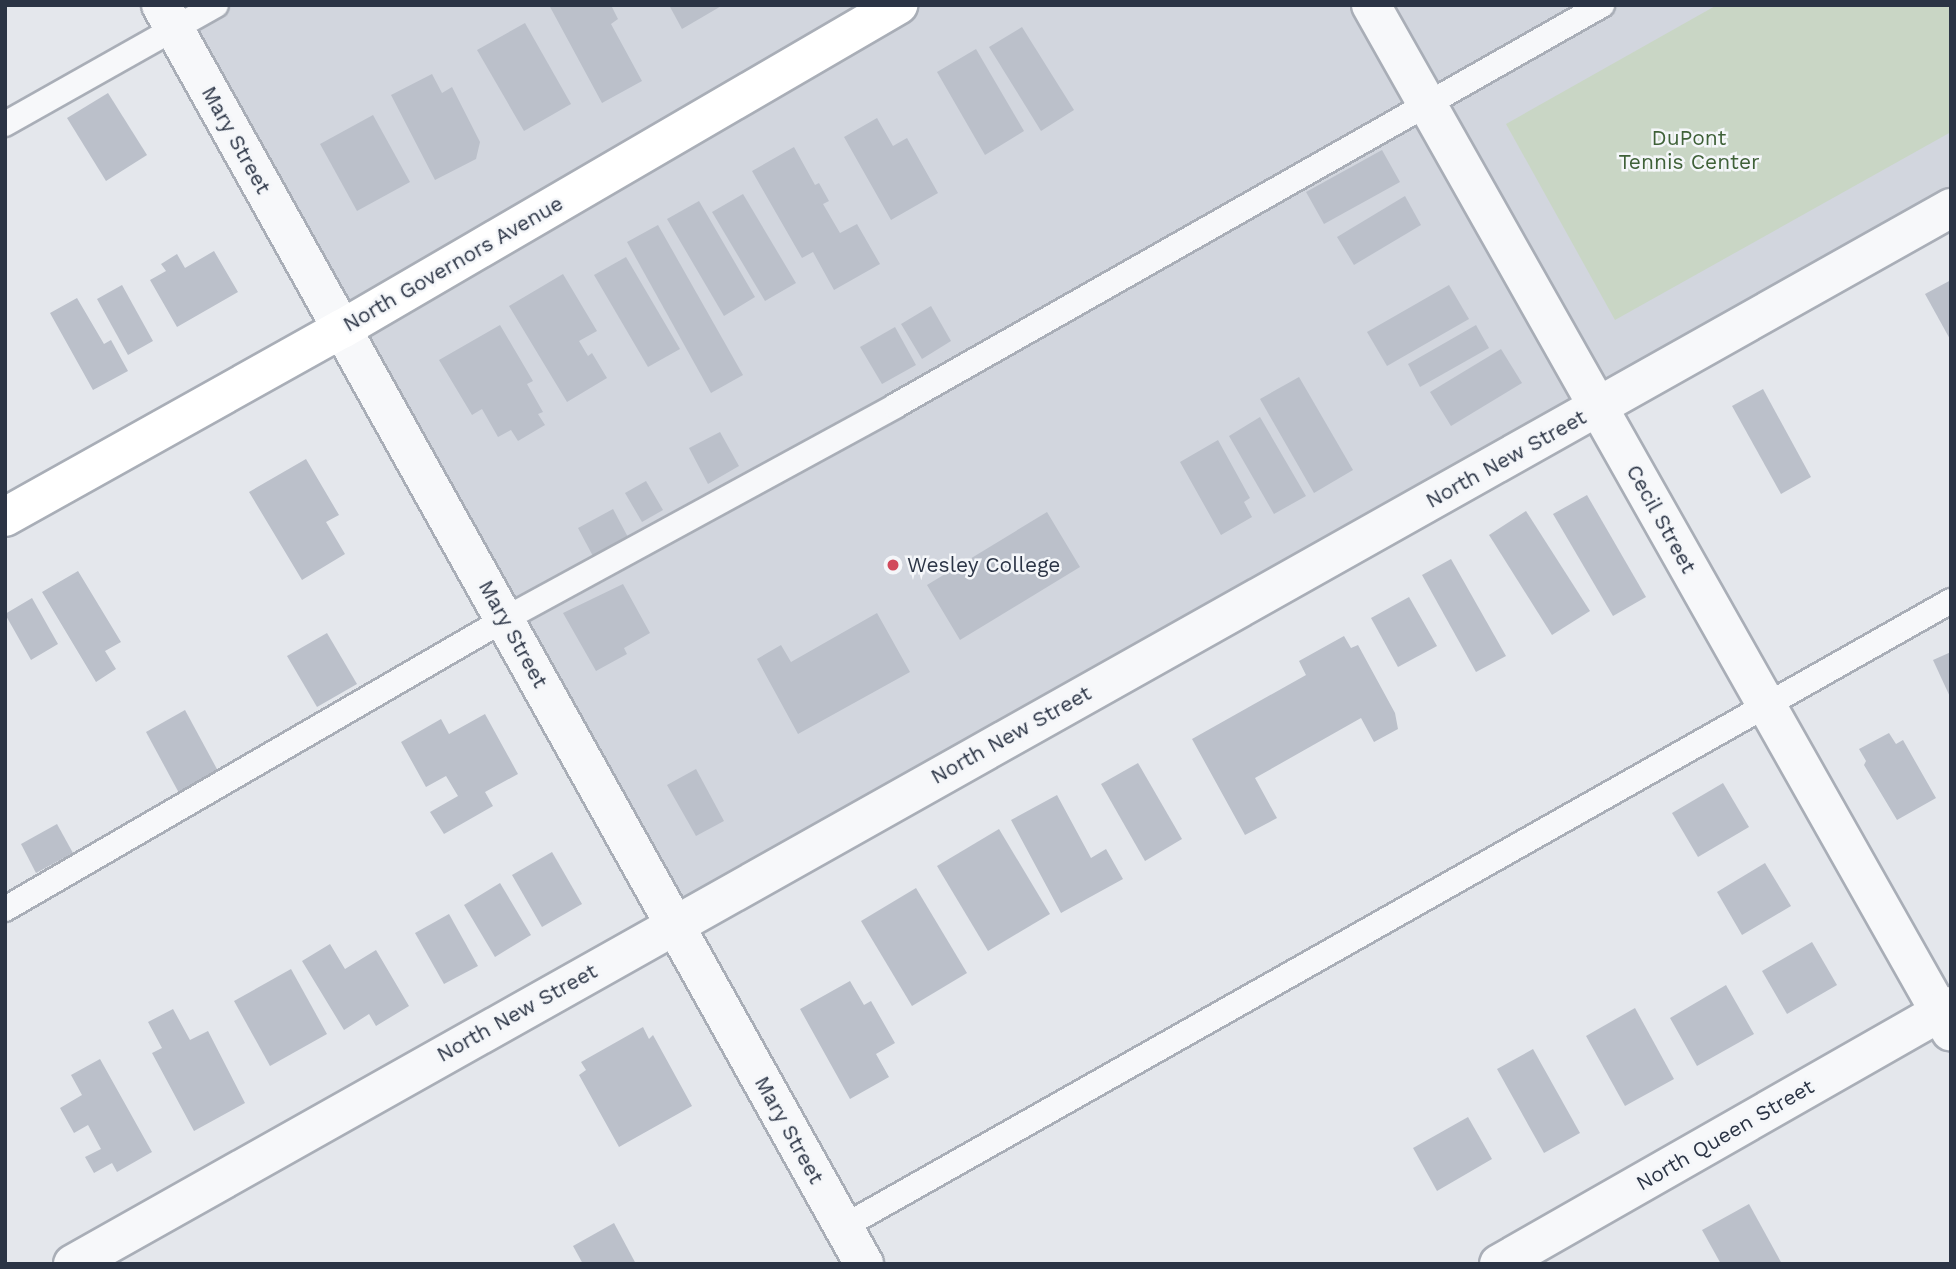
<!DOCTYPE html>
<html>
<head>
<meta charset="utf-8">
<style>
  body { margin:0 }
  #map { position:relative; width:1956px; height:1269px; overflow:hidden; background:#e4e7ec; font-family:"Work Sans",sans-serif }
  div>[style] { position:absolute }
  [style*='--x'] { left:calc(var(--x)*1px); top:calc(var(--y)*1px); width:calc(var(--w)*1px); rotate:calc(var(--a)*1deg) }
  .built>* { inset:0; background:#d2d6de }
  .green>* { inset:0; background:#c9d6c5 }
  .building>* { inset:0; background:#bbc0ca }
  .roads { filter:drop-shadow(2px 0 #a9aeb7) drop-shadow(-2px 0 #a9aeb7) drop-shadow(0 2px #a9aeb7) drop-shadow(0 -2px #a9aeb7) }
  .service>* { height:24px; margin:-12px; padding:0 12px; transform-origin:12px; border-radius:12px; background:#f7f8fa }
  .minor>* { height:38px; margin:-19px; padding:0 19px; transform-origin:19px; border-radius:19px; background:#f7f8fa }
  .secondary>* { height:38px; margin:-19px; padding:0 19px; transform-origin:19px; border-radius:19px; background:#fff }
  .dots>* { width:19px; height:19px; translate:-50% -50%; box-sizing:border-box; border:4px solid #f4f6f9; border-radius:50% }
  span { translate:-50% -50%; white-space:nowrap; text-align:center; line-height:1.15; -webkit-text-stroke:5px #f4f6f9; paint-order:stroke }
  .park-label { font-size:21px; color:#3f6138 }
  .street-label { font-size:21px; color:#2b3445 }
  .poi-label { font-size:21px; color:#2b3445 }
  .left { translate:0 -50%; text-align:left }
  .frame { position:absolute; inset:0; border:7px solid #2b3445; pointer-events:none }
</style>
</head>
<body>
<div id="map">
  <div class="built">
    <i style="clip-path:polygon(159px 5px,1951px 5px,1951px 207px,674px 923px)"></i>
  </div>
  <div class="green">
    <i style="clip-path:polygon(1717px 5px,1951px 5px,1951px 132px,1615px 320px,1506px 124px)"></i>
  </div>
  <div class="building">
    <i style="clip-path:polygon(549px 5px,611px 5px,618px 19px,611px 24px,642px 81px,602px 103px)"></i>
    <i style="clip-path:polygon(669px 5px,723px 5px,682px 29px)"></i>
    <i style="clip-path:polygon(525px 23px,571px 104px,524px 131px,477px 50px)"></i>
    <i style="clip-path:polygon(1022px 27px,1074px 110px,1041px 131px,989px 47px)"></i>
    <i style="clip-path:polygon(976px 49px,1024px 131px,985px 155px,937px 72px)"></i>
    <i style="clip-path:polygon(432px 74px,442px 93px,452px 87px,480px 142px,476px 159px,435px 180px,391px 95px)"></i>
    <i style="clip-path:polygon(108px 93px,147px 155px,106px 181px,67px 118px)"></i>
    <i style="clip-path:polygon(373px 115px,410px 182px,357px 211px,320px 144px)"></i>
    <i style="clip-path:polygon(877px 118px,893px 146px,907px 138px,938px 193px,891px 220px,844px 137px)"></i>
    <i style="clip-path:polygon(794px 147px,815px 185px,819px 183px,829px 201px,823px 204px,840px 233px,857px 224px,880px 264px,834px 290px,813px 252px,802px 258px,752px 171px)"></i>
    <i style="clip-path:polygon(1382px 150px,1400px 182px,1324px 224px,1306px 192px)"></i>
    <i style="clip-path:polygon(743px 194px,796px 283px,765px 301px,712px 212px)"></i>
    <i style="clip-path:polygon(1405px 196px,1421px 225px,1354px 265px,1337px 237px)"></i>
    <i style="clip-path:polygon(699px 201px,755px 297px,724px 316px,667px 219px)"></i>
    <i style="clip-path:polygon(658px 225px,743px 375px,711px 393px,627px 242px)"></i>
    <i style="clip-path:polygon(214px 251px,238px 292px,177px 327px,150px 280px,166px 271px,161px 264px,177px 254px,185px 268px)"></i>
    <i style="clip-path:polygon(626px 257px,680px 349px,648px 367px,594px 275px)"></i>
    <i style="clip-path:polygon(563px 274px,597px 331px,579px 341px,588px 356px,592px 353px,607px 378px,567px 402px,509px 306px)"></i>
    <i style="clip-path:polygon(1951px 280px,1951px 341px,1925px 294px)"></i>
    <i style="clip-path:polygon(122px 285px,153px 341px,128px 355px,97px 299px)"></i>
    <i style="clip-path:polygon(1449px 285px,1469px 319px,1387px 366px,1367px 332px)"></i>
    <i style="clip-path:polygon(77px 298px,104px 344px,111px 340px,128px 371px,93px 390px,50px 313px)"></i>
    <i style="clip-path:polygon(931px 306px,951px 341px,922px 359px,901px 324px)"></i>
    <i style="clip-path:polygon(500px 325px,533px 381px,527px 384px,543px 412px,538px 414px,545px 425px,518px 441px,511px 430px,498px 437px,482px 409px,472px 415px,439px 360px)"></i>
    <i style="clip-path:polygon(1476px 325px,1489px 348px,1420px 387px,1408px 364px)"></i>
    <i style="clip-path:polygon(895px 327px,916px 365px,882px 384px,860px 347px)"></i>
    <i style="clip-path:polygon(1501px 349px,1522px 383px,1451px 426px,1430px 392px)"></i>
    <i style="clip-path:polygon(1299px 377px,1353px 470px,1314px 493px,1260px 399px)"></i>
    <i style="clip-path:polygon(1763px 389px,1811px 477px,1781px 494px,1732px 406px)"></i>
    <i style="clip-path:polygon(1260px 417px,1306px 496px,1274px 514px,1229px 436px)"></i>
    <i style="clip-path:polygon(720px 432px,739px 466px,708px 484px,689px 448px)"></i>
    <i style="clip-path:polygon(1218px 440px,1250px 498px,1244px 502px,1252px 517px,1221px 535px,1180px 462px)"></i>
    <i style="clip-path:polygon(306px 459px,339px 515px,326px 522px,345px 554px,302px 580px,249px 492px)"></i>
    <i style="clip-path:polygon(646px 481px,663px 510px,642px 522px,625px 493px)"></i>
    <i style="clip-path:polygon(1587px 495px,1646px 597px,1613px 616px,1553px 514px)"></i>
    <i style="clip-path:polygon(613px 509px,629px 539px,594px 558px,578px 528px)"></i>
    <i style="clip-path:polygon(1526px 511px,1590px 611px,1552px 635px,1489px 535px)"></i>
    <i style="clip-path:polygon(1047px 512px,1080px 567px,960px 640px,927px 585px)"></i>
    <i style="clip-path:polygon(1451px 559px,1506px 656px,1476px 672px,1422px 575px)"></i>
    <i style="clip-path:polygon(78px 571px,121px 642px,105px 651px,116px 669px,96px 682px,42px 592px)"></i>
    <i style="clip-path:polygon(623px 584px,650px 633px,624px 648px,627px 654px,596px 671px,563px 613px)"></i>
    <i style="clip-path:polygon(1409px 597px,1437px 646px,1398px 667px,1371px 618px)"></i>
    <i style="clip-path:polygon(32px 598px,58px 644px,31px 660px,5px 614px)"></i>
    <i style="clip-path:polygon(877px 613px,910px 672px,798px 734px,757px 659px,781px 645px,791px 662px)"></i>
    <i style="clip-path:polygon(327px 633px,357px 684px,317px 707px,287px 656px)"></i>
    <i style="clip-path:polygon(1344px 636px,1351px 648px,1358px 645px,1395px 713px,1398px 729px,1374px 742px,1361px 718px,1255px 778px,1277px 818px,1245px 835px,1192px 739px,1306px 675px,1299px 661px)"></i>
    <i style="clip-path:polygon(1951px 652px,1951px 699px,1933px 660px)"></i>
    <i style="clip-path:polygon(185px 710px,218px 771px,179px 793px,146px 732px)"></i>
    <i style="clip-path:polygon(485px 714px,518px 774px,485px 792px,493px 806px,444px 834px,430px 812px,458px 796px,446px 776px,426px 787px,401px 742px,441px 719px,449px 734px)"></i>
    <i style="clip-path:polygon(1889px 733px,1896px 744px,1903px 740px,1936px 798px,1897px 820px,1864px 765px,1866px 761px,1859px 749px)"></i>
    <i style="clip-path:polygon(1138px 763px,1182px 839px,1145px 861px,1101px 784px)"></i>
    <i style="clip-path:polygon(696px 769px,724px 821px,696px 836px,667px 785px)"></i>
    <i style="clip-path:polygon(1723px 783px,1749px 827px,1698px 857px,1672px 813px)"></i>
    <i style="clip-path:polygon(1057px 795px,1091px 858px,1106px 849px,1123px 879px,1061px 913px,1011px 820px)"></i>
    <i style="clip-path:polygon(57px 824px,73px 853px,36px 873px,21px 844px)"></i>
    <i style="clip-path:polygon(999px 829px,1050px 914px,988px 951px,937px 866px)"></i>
    <i style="clip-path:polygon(552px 852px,582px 904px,542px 927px,512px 875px)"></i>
    <i style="clip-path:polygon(1765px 863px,1791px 906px,1742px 935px,1717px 892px)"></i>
    <i style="clip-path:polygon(500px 883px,531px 935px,495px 957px,464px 905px)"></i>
    <i style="clip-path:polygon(916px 888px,967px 973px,912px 1006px,861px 921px)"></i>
    <i style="clip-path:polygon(449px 914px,478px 966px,444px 984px,415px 933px)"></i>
    <i style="clip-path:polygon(1812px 942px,1837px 985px,1787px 1014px,1762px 971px)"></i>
    <i style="clip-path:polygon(330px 944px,345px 969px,376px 950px,409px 1006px,376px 1026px,369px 1014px,344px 1030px,302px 961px)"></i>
    <i style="clip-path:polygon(291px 969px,327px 1034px,270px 1066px,234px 1001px)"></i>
    <i style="clip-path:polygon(850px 981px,864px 1005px,871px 1001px,895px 1043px,876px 1054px,889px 1077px,850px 1099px,800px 1009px)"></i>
    <i style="clip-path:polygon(1726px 985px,1754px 1034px,1697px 1066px,1670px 1018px)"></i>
    <i style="clip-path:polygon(1635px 1008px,1674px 1079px,1625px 1106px,1586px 1036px)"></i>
    <i style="clip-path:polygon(173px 1009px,190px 1040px,208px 1031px,245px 1103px,194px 1131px,152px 1053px,162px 1048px,148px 1022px)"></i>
    <i style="clip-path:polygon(643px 1027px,649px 1039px,653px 1035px,692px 1106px,619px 1147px,579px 1075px,586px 1070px,581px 1062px)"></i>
    <i style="clip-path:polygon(1533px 1049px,1580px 1133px,1544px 1153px,1497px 1069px)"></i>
    <i style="clip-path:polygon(100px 1059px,152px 1152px,117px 1172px,112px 1163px,94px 1173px,85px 1157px,101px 1149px,88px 1125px,74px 1133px,60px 1108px,82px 1095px,71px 1075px)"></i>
    <i style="clip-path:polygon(1468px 1117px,1492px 1159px,1437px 1191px,1413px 1148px)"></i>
    <i style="clip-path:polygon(1749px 1204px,1782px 1264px,1721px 1264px,1702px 1230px)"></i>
    <i style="clip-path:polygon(614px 1223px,636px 1264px,583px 1264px,573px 1246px)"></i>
  </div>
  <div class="roads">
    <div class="service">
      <i style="--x:5;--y:124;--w:242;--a:-29.4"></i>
      <i style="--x:5;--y:909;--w:578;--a:-30.11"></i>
      <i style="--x:505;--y:619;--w:444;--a:-28.6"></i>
      <i style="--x:895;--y:406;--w:813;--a:-29.56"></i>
      <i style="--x:843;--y:1227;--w:1273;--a:-29.47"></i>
    </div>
    <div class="minor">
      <i style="--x:161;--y:5;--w:1442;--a:60.82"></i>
      <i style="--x:1371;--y:5;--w:1179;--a:60.54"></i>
      <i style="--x:73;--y:1264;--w:2155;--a:-29.35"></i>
      <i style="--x:1499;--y:1264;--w:520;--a:-29.72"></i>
    </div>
    <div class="secondary">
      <i style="--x:5;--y:517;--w:386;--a:-29.2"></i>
      <i style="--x:342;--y:329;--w:644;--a:-30.23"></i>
    </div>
  </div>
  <div class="dots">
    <i style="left:893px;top:565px;background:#d1495b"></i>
  </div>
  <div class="park-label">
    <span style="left:1689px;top:150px">DuPont<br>Tennis Center</span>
  </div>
  <div class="street-label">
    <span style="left:236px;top:140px;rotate:61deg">Mary Street</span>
    <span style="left:453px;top:264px;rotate:-30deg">North Governors Avenue</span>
    <span style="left:1506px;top:459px;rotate:-29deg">North New Street</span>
    <span style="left:1661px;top:519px;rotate:61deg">Cecil Street</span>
    <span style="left:513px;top:634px;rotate:61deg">Mary Street</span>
    <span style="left:1011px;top:735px;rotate:-29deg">North New Street</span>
    <span style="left:517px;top:1013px;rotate:-29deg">North New Street</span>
    <span style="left:789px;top:1130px;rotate:61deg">Mary Street</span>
    <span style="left:1725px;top:1135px;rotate:-30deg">North Queen Street</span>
  </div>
  <div class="poi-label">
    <span class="left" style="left:907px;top:565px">Wesley College</span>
  </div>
  <div class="frame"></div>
</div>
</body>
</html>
